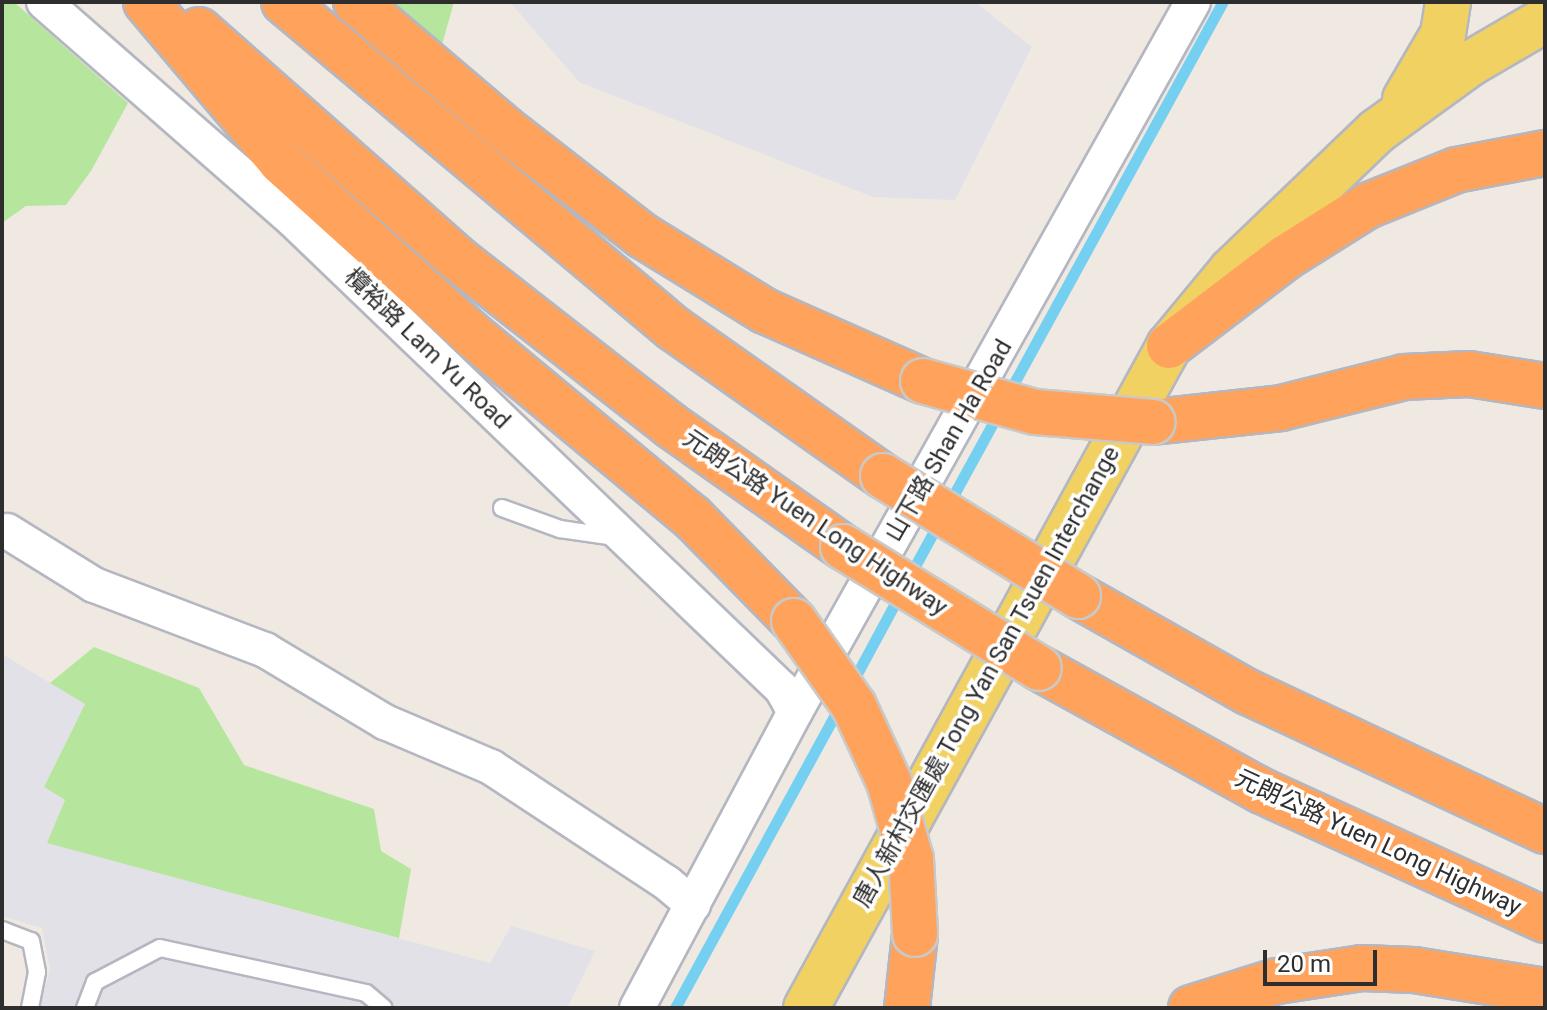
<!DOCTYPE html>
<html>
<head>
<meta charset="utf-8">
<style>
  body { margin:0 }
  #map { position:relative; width:1547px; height:1010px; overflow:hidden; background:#efe9e1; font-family:Roboto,"Noto Sans TC",sans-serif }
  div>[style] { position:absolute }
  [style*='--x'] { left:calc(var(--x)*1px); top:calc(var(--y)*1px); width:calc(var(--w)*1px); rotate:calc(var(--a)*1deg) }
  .industrial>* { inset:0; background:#e3e1e8 }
  .green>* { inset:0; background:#b6e59e }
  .stream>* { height:11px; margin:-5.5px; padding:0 5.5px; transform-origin:5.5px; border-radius:5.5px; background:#75cff0 }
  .roads { filter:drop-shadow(2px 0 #b4b7c1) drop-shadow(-2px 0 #b4b7c1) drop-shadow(0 2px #b4b7c1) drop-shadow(0 -2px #b4b7c1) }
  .service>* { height:16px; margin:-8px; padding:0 8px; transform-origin:8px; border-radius:8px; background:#fff }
  .minor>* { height:34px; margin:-17px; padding:0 17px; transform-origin:17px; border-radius:17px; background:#fff }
  .primary>* { height:44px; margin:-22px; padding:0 22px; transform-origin:22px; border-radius:22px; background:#f2d163 }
  .motorway>* { height:44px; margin:-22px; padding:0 22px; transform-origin:22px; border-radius:22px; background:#ffa35c }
  .bridges { filter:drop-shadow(2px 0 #c9c9c9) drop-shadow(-2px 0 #c9c9c9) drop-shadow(0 2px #c9c9c9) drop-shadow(0 -2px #c9c9c9) }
  .motorway-bridge>* { height:44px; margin:-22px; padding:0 22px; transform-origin:22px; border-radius:22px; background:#ffa35c }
  span { translate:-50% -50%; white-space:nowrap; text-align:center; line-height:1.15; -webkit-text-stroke:7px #fff; paint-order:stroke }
  .street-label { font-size:24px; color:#2e2e2e }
  .frame { position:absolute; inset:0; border:4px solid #2e2e2e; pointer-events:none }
  .scale { position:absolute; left:1263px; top:950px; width:114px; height:36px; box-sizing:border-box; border:4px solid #2e2e2e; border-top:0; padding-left:10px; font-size:24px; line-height:28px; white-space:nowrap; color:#2e2e2e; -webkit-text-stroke:6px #fff; paint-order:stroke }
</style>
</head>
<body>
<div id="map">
  <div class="industrial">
    <i style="clip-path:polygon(510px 2px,975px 2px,1032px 47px,955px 200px,873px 197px,579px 82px)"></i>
    <i style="clip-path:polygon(2px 654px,85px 704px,44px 787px,65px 800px,48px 843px,490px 963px,511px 926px,595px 951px,567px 1008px,39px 1008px,50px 970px,42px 928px,2px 916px)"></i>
  </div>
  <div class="green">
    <i style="clip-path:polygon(2px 2px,14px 2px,128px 103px,91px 171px,66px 205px,26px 206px,2px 223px)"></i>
    <i style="clip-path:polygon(383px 2px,454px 2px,441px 48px)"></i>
    <i style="clip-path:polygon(94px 647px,199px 688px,244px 765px,374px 809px,381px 851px,411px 869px,399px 938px,47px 843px,65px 800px,44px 787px,85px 704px,50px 683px)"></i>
  </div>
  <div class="stream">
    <i style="--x:1008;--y:394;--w:447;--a:-61.3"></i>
    <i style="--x:947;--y:507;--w:111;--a:-61.3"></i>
    <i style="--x:909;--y:577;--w:63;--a:-61.4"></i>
    <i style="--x:852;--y:683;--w:103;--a:-61.7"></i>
    <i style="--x:675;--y:1008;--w:345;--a:-61.4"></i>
  </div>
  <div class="roads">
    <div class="service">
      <i style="--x:502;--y:508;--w:62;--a:19.9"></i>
      <i style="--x:560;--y:529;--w:56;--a:8.3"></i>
      <i style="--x:2;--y:930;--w:31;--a:21"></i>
      <i style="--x:31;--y:941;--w:32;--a:79"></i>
      <i style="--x:37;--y:972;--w:37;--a:101"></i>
      <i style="--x:85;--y:1008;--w:28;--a:-69"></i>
      <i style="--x:95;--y:982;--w:73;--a:-27.6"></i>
      <i style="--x:160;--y:948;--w:211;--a:12.3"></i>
      <i style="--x:366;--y:993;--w:23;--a:40"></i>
    </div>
    <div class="minor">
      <i style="--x:44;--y:2;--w:331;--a:41.2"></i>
      <i style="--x:293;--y:220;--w:678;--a:43.8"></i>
      <i style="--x:782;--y:689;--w:26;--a:61"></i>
      <i style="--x:7;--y:531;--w:102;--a:31.8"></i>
      <i style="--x:94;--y:585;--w:183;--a:20.8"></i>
      <i style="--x:265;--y:650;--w:140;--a:31"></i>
      <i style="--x:385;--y:722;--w:115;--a:23"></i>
      <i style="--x:491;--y:767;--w:211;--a:33.4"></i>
      <i style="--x:667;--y:883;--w:34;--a:40"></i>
      <i style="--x:637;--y:1008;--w:336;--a:-61.9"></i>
      <i style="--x:795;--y:712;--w:814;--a:-60.73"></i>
    </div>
    <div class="primary">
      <i style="--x:1405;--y:99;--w:75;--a:-59.7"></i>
      <i style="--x:1443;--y:34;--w:32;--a:-81"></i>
      <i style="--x:806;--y:1008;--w:755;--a:-61.26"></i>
      <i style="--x:1169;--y:346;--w:97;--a:-50.4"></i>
      <i style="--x:1231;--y:271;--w:202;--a:-43.8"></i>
      <i style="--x:1377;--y:131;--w:116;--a:-35.9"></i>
      <i style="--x:1471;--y:63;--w:86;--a:-30.2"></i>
    </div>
    <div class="motorway">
      <i style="--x:146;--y:2;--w:209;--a:49.8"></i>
      <i style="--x:281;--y:162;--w:255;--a:42.1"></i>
      <i style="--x:470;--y:333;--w:288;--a:39.7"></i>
      <i style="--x:692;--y:517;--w:146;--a:45.6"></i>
      <i style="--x:284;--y:2;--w:508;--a:39.96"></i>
      <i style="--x:673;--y:328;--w:257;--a:35.2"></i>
      <i style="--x:356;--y:2;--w:196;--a:40.4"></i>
      <i style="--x:505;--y:129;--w:175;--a:37.8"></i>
      <i style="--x:643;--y:236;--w:143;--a:31.6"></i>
      <i style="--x:765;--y:311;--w:173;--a:23.9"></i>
      <i style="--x:199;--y:30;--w:347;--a:41.5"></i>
      <i style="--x:459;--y:260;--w:268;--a:38"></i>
      <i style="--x:670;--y:425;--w:212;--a:35.2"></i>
      <i style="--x:1169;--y:346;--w:147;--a:-37.3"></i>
      <i style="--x:1286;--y:257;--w:96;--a:-32.2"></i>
      <i style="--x:1367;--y:206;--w:96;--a:-22"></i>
      <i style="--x:1456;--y:170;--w:91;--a:-10.8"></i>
      <i style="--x:1153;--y:422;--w:129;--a:-6.2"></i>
      <i style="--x:1281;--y:408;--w:127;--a:-14.1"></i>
      <i style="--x:1404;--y:377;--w:65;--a:-2.6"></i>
      <i style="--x:1469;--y:374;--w:77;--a:9"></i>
      <i style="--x:1078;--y:596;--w:195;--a:29.5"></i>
      <i style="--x:1248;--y:692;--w:328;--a:25.1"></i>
      <i style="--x:1039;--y:668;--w:255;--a:28.9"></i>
      <i style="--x:1262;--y:791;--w:311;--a:24.5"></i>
      <i style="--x:907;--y:1008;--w:74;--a:-83.8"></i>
      <i style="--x:1191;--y:1008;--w:90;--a:-17.4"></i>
      <i style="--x:1277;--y:981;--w:86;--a:-8.7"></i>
      <i style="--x:1362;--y:968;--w:52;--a:2.2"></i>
      <i style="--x:1414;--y:970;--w:133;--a:9.1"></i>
    </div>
  </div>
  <div class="bridges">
    <div class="motorway-bridge">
      <i style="--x:923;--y:381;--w:116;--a:15.5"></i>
      <i style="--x:1035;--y:412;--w:118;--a:4.8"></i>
      <i style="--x:883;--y:476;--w:229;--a:31.6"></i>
      <i style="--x:843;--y:547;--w:230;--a:31.7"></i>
      <i style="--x:794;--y:621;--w:104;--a:54.8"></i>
      <i style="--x:854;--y:706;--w:84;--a:65.3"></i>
      <i style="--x:889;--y:782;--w:80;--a:74.1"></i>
      <i style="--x:911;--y:859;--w:75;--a:86.9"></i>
    </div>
  </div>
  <div class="street-label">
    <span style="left:427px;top:349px;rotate:44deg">欖裕路 Lam Yu Road</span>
    <span style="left:949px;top:441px;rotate:-60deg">山下路 Shan Ha Road</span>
    <span style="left:815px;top:523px;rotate:34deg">元朗公路 Yuen Long Highway</span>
    <span style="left:987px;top:677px;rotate:-61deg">唐人新村交匯處 Tong Yan San Tsuen Interchange</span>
    <span style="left:1378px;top:843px;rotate:25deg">元朗公路 Yuen Long Highway</span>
  </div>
  <div class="frame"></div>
  <div class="scale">20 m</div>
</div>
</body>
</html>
